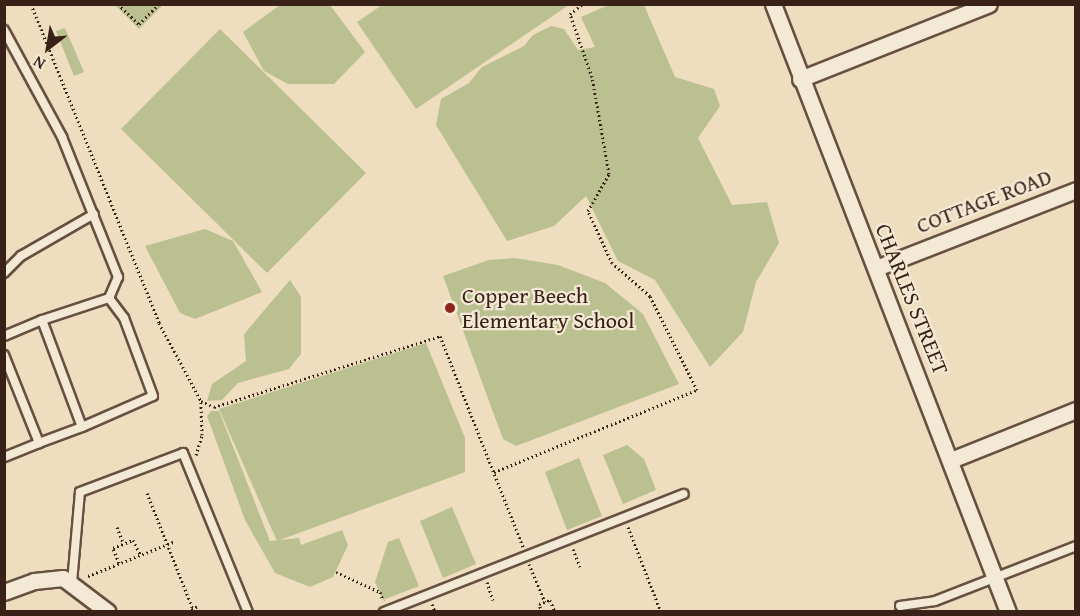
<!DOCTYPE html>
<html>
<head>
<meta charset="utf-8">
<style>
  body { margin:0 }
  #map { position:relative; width:1080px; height:616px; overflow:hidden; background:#eeddbe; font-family:"Gentium Book Plus",serif }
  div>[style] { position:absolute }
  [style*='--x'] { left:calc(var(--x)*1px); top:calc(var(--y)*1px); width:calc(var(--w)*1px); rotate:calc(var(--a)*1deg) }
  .green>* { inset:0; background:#bbc090 }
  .path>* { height:3px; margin-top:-1.5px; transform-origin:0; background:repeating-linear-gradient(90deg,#3a2117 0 1.5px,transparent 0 4.5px) }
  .roads { filter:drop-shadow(2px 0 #675041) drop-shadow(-2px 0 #675041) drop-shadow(0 2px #675041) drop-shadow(0 -2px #675041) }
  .service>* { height:8px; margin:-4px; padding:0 4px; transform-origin:4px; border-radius:4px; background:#f4e9d5 }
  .minor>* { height:15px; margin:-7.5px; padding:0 7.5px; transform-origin:7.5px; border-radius:7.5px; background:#f4e9d5 }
  .dots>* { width:16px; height:16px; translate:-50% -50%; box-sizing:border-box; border:3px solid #f4e9d5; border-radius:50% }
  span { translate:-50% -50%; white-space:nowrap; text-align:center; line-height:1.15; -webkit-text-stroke:4.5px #f4e9d5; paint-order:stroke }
  .street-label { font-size:22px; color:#3a2117 }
  .poi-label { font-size:22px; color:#3a2117 }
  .left { translate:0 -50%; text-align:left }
  .frame { position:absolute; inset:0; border:6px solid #3a2117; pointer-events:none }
  .north { position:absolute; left:18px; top:18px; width:60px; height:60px; -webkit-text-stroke:4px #f4e9d5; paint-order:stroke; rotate:211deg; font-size:16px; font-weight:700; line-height:24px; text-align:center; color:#3a2117 }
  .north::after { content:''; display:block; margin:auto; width:21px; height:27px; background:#3a2117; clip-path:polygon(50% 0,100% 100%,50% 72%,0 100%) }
</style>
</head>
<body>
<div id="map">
  <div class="green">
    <i style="clip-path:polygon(611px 4px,644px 5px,675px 77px,714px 89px,720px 106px,698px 138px,732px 205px,767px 202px,779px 243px,756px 282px,743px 332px,710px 367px,655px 280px,618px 261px,586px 196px,554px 226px,507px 241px,436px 125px,441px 99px,469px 83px,482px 67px,524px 46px,533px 35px,551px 26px,564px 29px,578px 50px,595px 47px,581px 17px)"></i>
    <i style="clip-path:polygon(102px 5px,163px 5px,139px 29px,116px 6px)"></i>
    <i style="clip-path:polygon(280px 5px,330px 5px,365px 52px,334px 84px,288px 84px,264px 71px,243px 32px)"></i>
    <i style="clip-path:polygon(382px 5px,382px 4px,569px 5px,416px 109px,357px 22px)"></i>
    <i style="clip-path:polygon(65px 28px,84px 72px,74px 76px,56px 31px)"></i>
    <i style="clip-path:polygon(220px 29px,366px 173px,267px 273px,121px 129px)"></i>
    <i style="clip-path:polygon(205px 229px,233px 241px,262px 292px,195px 319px,180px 313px,145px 246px)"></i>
    <i style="clip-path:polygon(515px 258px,558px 265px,605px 283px,643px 314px,679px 384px,516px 446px,503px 439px,443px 276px,489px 260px)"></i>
    <i style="clip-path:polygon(290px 280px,301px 297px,301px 354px,289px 369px,238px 383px,222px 400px,207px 401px,212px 384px,246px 361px,244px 334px)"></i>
    <i style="clip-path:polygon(426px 343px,465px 438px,465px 472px,277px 541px,219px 409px)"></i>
    <i style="clip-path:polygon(211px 411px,219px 411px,270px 541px,299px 538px,301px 545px,342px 530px,348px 545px,333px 577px,310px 587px,275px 573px,245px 520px,207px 416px)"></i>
    <i style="clip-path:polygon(627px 445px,644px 459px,656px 490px,623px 504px,603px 455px)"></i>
    <i style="clip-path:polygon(579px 458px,602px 516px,567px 530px,545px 472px)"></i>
    <i style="clip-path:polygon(452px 507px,476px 564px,443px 578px,420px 521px)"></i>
    <i style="clip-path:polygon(399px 538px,419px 586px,383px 600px,375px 582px,388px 542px)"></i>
  </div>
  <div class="path">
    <i style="--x:31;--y:4;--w:344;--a:68.1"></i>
    <i style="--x:159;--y:323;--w:89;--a:61.7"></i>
    <i style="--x:201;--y:401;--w:14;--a:25"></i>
    <i style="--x:214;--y:407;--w:237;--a:-17.4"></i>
    <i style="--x:440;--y:336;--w:227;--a:68.5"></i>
    <i style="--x:118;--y:4;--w:29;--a:44"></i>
    <i style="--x:139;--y:24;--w:28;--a:-45"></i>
    <i style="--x:196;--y:455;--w:21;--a:-73"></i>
    <i style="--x:202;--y:435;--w:34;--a:-92"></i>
    <i style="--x:494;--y:472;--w:219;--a:-22"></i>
    <i style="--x:697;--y:390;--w:105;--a:-116.6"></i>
    <i style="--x:650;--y:296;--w:50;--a:-139"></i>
    <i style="--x:612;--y:263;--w:57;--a:-114.8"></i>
    <i style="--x:588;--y:211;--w:43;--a:-60.4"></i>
    <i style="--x:609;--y:174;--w:98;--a:-99.9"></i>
    <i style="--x:592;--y:77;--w:67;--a:-109.2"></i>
    <i style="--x:570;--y:14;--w:16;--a:-38"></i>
    <i style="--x:147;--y:493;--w:128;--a:68.4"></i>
    <i style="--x:117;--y:527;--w:17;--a:69"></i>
    <i style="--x:628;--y:527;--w:91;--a:68.8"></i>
    <i style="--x:573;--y:549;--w:19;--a:69"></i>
    <i style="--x:119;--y:563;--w:16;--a:-112"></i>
    <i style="--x:113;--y:548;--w:22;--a:-22"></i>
    <i style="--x:133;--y:540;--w:16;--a:63"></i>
    <i style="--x:529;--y:564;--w:41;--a:67.2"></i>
    <i style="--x:336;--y:572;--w:48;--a:24.4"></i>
    <i style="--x:380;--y:592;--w:9;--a:69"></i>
    <i style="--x:88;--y:576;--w:92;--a:-21.8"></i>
    <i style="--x:487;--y:582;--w:19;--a:72"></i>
    <i style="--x:432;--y:604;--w:9;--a:69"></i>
    <i style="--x:188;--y:612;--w:12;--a:-31"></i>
    <i style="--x:542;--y:612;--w:9;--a:-111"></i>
    <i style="--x:539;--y:604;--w:12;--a:-20"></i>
    <i style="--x:550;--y:600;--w:13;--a:67"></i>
  </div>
  <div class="roads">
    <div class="service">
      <i style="--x:4;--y:30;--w:122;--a:61.5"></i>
      <i style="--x:62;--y:137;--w:151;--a:68.2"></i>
      <i style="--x:118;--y:277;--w:23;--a:113"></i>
      <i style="--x:109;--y:298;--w:71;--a:161.8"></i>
      <i style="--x:4;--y:273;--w:24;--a:-45"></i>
      <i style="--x:21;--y:256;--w:84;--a:-29.9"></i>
      <i style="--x:4;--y:336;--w:41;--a:-22.8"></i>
      <i style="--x:42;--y:320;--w:114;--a:69.5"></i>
      <i style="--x:82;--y:427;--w:46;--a:159.6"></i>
      <i style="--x:4;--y:355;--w:95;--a:68.3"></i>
      <i style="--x:39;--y:443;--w:38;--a:158"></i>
      <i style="--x:82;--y:427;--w:77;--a:-23.6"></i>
      <i style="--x:153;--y:396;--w:83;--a:-110.4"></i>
      <i style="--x:124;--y:318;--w:25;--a:-127"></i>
      <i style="--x:72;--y:583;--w:91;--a:-85"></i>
      <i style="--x:80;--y:492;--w:110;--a:-20.7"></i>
      <i style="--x:183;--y:453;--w:172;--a:67.8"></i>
      <i style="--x:900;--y:606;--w:35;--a:-8"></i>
      <i style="--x:935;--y:601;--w:151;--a:-21.3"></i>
      <i style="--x:384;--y:612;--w:322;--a:-21.5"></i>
    </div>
    <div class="minor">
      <i style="--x:773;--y:4;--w:652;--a:68.87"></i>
      <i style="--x:800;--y:79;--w:203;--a:-21.6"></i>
      <i style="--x:876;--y:268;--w:215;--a:-21.3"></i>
      <i style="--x:951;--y:460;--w:135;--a:-21.8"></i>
      <i style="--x:4;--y:592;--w:32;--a:-20"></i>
      <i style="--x:34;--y:581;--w:29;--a:-6"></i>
      <i style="--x:63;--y:578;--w:56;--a:37.1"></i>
    </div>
  </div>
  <div class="dots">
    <i style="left:450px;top:308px;background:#8f2418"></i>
  </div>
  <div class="street-label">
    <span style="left:984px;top:201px;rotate:-21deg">COTTAGE ROAD</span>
    <span style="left:912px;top:299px;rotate:68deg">CHARLES STREET</span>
  </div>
  <div class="poi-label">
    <span class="left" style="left:462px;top:308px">Copper Beech<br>Elementary School</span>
  </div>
  <div class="frame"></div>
  <div class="north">N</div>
</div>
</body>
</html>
